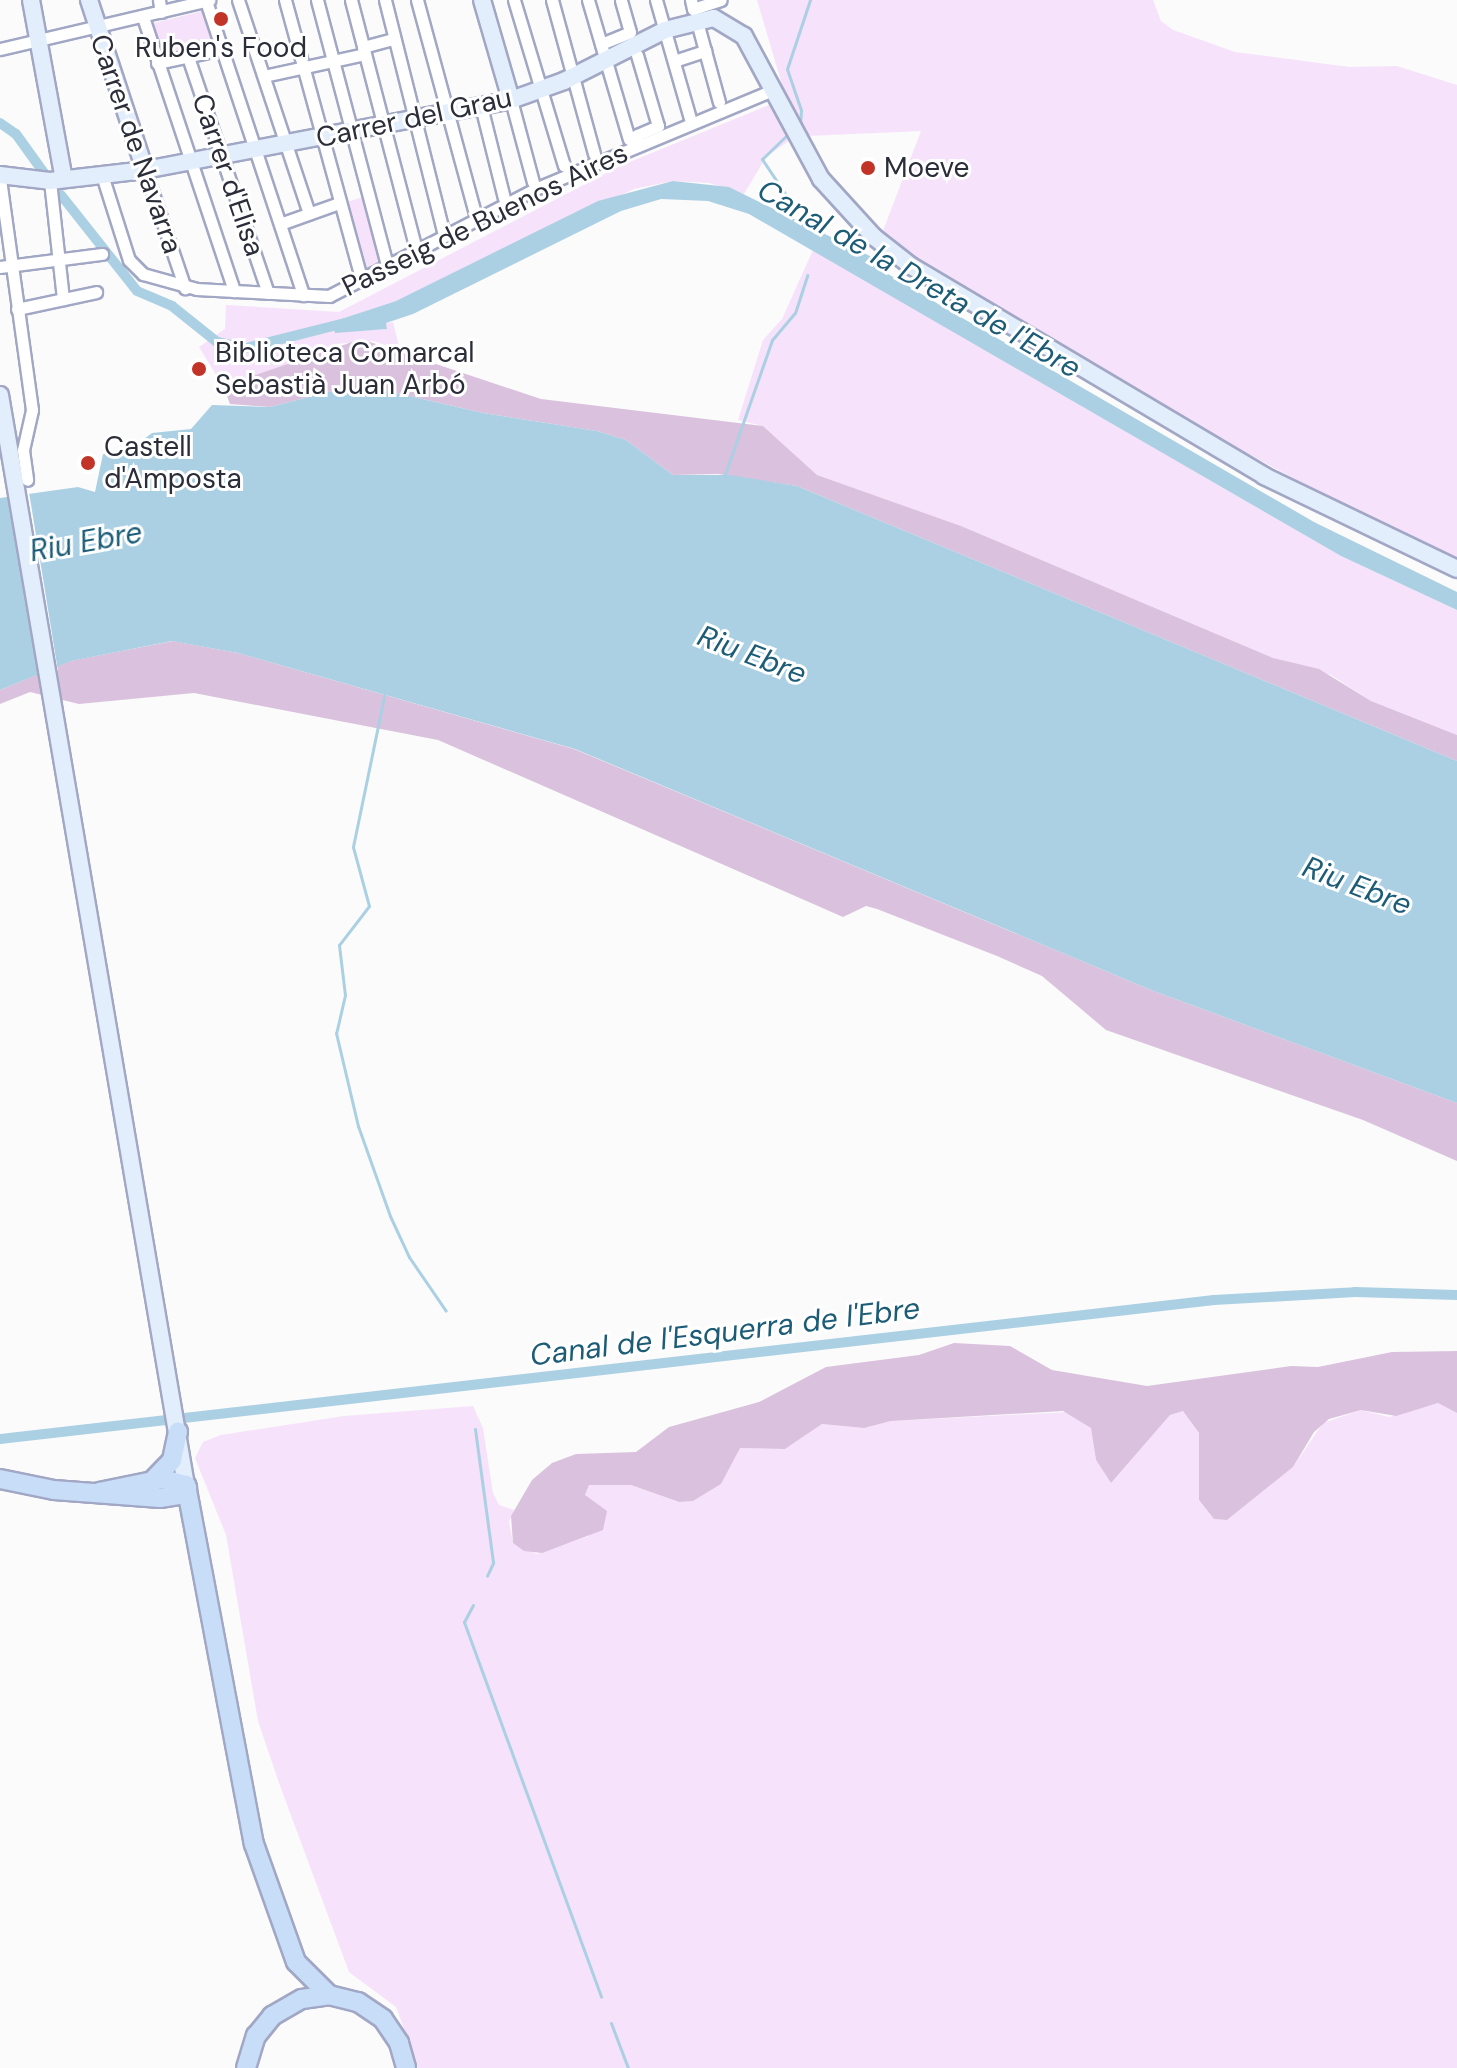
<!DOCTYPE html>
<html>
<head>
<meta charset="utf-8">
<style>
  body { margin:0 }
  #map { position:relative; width:1457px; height:2068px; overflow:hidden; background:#fbfbfb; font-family:"DM Sans",sans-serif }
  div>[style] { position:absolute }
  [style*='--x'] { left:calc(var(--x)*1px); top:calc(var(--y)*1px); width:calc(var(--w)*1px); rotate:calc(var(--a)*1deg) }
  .green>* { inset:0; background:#f6e2fa }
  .forest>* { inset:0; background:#dac1dd }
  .water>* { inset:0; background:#acd0e3 }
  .pier>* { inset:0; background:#fbfbfb }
  .stream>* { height:3px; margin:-1.5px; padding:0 1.5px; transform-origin:1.5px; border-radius:1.5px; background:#acd0e3 }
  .canal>* { height:10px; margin:-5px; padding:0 5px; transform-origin:5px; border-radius:5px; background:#acd0e3 }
  .roads { filter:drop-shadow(2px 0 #a1a7c4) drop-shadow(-2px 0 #a1a7c4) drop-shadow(0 2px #a1a7c4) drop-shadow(0 -2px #a1a7c4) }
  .street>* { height:11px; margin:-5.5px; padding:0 5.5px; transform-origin:5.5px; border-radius:5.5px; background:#fff }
  .secondary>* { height:16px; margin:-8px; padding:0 8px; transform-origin:8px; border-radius:8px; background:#e3eefc }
  .primary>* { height:18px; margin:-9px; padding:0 9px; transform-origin:9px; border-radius:9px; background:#c7ddf8 }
  .dots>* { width:22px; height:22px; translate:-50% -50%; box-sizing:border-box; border:4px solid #fff; border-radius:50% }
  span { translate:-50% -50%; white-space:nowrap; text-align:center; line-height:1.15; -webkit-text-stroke:6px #fff; paint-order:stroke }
  .poi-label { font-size:28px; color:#2b2e39 }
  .left { translate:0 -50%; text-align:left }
  .street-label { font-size:28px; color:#2b2e39 }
  .water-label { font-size:30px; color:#1c5c77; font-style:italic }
</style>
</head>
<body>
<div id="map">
  <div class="green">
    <i style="clip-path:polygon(757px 0,1153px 0,1161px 21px,1173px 30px,1235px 52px,1349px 67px,1397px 66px,1457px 85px,1457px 558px,1380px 525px,1138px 394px,881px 236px,921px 131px,807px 136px,786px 98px)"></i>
    <i style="clip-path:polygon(203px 11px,215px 46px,161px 59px,150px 24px)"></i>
    <i style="clip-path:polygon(769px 105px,790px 140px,766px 157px,744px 194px,709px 183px,673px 181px,634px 189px,396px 301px,332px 322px,335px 332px,386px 329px,386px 323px,393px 322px,400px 351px,374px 341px,335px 344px,276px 372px,223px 386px,199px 347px,225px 329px,226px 305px,339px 312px,620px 166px)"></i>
    <i style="clip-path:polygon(366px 196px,384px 266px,364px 276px,344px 203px)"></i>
    <i style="clip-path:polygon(813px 250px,1341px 556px,1457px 610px,1457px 735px,1371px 701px,1331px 675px,1273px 658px,961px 526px,817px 475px,763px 426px,738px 420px,763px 340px,782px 319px)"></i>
    <i style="clip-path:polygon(1438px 1403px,1457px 1413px,1457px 2068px,418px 2068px,396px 2007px,349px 1972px,279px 1783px,258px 1721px,226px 1535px,195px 1458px,203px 1442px,221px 1435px,344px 1416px,473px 1406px,483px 1428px,493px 1493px,499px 1505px,514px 1510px,509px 1522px,513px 1543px,537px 1554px,589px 1536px,590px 1501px,585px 1495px,589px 1485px,631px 1485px,678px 1502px,693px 1501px,721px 1484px,739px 1448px,785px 1449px,822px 1424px,864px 1428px,891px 1421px,1070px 1412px,1091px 1428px,1096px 1460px,1111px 1483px,1170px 1415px,1183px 1411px,1199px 1433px,1199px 1500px,1214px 1519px,1227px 1520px,1293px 1467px,1323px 1423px,1361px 1410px,1389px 1417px)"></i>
  </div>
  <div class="forest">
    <i style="clip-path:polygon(361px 339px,541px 399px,763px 426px,817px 475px,961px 526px,1273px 658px,1319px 669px,1371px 701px,1457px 735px,1457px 761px,797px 486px,718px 474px,673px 475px,626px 440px,597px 431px,483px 413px,375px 388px,332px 391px,270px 407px,230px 404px,223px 386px)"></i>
    <i style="clip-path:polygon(173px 641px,238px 653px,574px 749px,1151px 990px,1457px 1103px,1457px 1161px,1363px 1120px,1106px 1030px,1042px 976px,997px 956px,877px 909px,866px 906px,843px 917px,438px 740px,194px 693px,79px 704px,30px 692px,0 704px,0 690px,70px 661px)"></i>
    <i style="clip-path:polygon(954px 1343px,1010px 1346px,1052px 1370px,1147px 1386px,1291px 1366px,1318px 1367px,1392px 1352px,1457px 1351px,1457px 1413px,1438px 1403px,1396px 1416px,1361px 1410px,1329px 1419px,1314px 1432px,1293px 1467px,1227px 1520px,1214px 1519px,1199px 1500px,1199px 1433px,1183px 1411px,1170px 1415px,1111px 1483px,1096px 1460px,1091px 1428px,1063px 1411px,891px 1421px,864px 1428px,822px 1424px,785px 1449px,740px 1448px,721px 1484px,693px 1501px,679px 1502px,631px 1485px,589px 1485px,585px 1495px,607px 1511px,603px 1530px,542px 1553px,524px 1551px,513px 1543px,511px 1516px,532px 1480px,552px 1463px,576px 1454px,636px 1452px,669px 1427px,759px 1402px,826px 1367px,919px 1355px)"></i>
  </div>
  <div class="water">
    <i style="clip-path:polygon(673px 181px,729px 187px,874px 258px,890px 268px,888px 274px,945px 308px,1314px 522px,1457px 592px,1457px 610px,1341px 556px,749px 214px,708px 201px,661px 199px,621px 211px,413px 314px,386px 323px,387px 329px,335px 333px,332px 322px,396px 301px,598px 201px)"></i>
    <i style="clip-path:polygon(375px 388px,483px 413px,597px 431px,626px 440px,673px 475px,730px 475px,797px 486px,1457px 761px,1457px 1103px,1151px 990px,575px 749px,238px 653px,172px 641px,71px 661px,0 690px,0 498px,78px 487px,95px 492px,103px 454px,124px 454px,152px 433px,191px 429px,212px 405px,270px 407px,332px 391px)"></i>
  </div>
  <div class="pier">
    <i style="clip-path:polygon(29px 492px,58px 671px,40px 678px,11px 494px)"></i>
  </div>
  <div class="stream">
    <i style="--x:800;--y:125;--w:15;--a:-86"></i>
    <i style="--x:801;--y:110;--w:43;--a:-108.9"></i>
    <i style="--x:787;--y:69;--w:73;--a:-71.6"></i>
    <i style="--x:788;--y:134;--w:36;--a:136"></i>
    <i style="--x:762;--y:159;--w:54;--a:56.3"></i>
    <i style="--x:724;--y:477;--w:145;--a:-70.7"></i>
    <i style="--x:772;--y:340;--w:35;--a:-50"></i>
    <i style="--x:795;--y:313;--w:40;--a:-72"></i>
    <i style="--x:385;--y:692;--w:158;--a:101.7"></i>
    <i style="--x:353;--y:847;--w:61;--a:74.8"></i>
    <i style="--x:369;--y:906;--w:49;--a:127.6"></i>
    <i style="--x:339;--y:945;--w:50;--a:83.2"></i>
    <i style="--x:345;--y:995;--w:39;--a:103"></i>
    <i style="--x:336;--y:1033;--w:96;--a:76.7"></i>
    <i style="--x:358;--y:1126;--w:96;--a:70.4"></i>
    <i style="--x:390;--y:1216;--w:45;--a:65.1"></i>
    <i style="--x:409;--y:1257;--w:65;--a:55.6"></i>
    <i style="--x:475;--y:1429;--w:135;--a:82.3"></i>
    <i style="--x:493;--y:1563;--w:14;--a:115"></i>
    <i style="--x:473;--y:1605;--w:19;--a:118"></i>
    <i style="--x:464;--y:1622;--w:399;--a:69.9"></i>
    <i style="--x:611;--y:2023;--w:48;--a:69.3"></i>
  </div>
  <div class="canal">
    <i style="--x:0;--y:123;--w:19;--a:35"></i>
    <i style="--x:16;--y:134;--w:48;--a:54.3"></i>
    <i style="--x:61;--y:195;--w:122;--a:51.6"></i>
    <i style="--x:137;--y:291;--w:38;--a:23"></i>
    <i style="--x:172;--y:306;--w:58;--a:38.7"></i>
    <i style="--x:217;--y:342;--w:30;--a:12"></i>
    <i style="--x:246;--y:348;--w:102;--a:-14.2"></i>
    <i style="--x:0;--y:1439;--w:1222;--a:-6.53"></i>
    <i style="--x:1214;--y:1300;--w:141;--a:-3.2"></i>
    <i style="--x:1355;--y:1292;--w:102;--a:1.7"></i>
  </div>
  <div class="roads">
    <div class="street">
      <i style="--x:159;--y:0;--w:12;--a:81"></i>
      <i style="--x:238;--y:0;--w:225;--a:71.6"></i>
      <i style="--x:285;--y:0;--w:292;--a:74.7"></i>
      <i style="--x:317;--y:0;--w:277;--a:75.2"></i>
      <i style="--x:351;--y:0;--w:261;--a:75.4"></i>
      <i style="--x:385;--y:0;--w:238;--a:75.9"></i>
      <i style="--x:417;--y:0;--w:222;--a:74.8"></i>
      <i style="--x:514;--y:0;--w:173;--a:73.2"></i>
      <i style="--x:552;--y:0;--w:160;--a:74.7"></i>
      <i style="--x:588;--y:0;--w:145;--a:73.6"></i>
      <i style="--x:656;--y:0;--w:127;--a:74"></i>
      <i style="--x:691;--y:0;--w:9;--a:77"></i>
      <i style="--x:693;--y:9;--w:29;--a:-18"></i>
      <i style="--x:206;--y:1;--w:310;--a:71.7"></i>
      <i style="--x:143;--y:17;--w:289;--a:71.6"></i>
      <i style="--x:699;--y:29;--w:76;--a:74.7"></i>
      <i style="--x:601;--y:44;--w:31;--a:-22"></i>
      <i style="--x:630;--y:32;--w:33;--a:-106"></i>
      <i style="--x:363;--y:47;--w:31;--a:-15"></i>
      <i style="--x:0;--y:49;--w:215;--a:-13.2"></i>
      <i style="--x:188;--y:57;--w:249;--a:71.3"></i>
      <i style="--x:674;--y:61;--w:33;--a:-18"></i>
      <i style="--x:157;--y:63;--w:66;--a:-12.2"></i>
      <i style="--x:264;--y:76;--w:103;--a:-12.3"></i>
      <i style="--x:511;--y:100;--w:85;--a:75"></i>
      <i style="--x:481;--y:106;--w:95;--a:76"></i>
      <i style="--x:635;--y:145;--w:10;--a:-79"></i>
      <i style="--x:637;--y:135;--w:23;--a:-23"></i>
      <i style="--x:658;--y:126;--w:74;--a:-106.5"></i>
      <i style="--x:145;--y:170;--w:125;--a:71.3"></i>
      <i style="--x:102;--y:175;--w:89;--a:72.4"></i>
      <i style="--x:129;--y:260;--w:20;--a:45"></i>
      <i style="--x:143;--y:274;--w:56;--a:15.5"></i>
      <i style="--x:197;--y:289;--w:132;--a:3"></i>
      <i style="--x:329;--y:296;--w:232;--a:-27.4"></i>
      <i style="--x:535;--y:189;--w:256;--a:-22.6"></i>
      <i style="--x:0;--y:179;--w:233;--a:82.1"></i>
      <i style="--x:32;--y:410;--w:41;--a:102.7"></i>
      <i style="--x:23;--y:450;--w:30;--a:82"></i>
      <i style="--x:50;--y:181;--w:119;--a:83.7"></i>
      <i style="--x:280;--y:224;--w:63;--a:-19.6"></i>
      <i style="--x:0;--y:267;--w:103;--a:-7.3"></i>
      <i style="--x:17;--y:309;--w:81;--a:-12.1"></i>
    </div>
    <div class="secondary">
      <i style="--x:31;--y:0;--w:182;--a:79.6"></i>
      <i style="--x:89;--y:0;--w:179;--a:71.8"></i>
      <i style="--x:482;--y:0;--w:104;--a:73.8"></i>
      <i style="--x:0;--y:175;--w:50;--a:6.8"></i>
      <i style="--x:50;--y:181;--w:96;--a:-6.6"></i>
      <i style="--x:145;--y:170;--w:373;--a:-10.8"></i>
      <i style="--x:511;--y:100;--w:56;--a:-19.7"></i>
      <i style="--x:564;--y:81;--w:113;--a:-26.8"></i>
      <i style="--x:665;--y:30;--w:50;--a:-13.8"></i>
      <i style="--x:714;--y:18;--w:35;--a:31"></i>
      <i style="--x:744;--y:36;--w:162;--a:61.7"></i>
      <i style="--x:821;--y:179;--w:79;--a:47.6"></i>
      <i style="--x:874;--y:237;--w:47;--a:38.1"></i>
      <i style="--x:911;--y:266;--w:411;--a:30.7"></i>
      <i style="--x:1264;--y:476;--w:214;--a:25.7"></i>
      <i style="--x:0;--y:395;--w:1106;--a:80.32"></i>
    </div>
    <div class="primary">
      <i style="--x:0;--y:1479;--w:55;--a:11.5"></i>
      <i style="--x:54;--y:1490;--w:106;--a:4.3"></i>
      <i style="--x:160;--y:1498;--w:19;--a:-9"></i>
      <i style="--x:179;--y:1495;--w:11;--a:-41"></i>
      <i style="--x:152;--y:1481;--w:29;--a:-46"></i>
      <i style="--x:172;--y:1460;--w:29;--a:-78"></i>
      <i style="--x:99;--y:1492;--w:65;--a:-11.5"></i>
      <i style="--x:163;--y:1479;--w:24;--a:15"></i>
      <i style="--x:186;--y:1485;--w:365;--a:79.3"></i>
      <i style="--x:254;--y:1844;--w:125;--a:70.4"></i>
      <i style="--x:296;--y:1962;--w:47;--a:45"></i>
      <i style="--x:246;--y:2068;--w:34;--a:-73"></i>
      <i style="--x:256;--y:2036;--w:26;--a:-51"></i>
      <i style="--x:272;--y:2016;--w:34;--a:-30"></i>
      <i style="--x:302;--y:1999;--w:27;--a:-8"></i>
      <i style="--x:329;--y:1995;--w:30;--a:14"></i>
      <i style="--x:358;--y:2002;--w:30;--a:34"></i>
      <i style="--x:383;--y:2019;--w:29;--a:56"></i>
      <i style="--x:399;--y:2043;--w:26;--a:74"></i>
    </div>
  </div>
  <div class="dots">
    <i style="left:221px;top:19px;background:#c13427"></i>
    <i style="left:868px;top:168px;background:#c13427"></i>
    <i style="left:199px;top:369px;background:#c13427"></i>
    <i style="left:88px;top:463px;background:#c13427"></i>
  </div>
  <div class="poi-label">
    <span style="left:221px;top:48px">Ruben's Food</span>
    <span class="left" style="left:884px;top:168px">Moeve</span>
    <span class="left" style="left:215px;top:369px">Biblioteca Comarcal<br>Sebastià Juan Arbó</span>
    <span class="left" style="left:104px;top:463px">Castell<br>d'Amposta</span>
  </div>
  <div class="street-label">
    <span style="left:414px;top:118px;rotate:-12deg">Carrer del Grau</span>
    <span style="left:136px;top:144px;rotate:71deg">Carrer de Navarra</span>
    <span style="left:228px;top:175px;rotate:71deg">Carrer d'Elisa</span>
    <span style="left:485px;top:220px;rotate:-26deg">Passeig de Buenos Aires</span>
  </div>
  <div class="water-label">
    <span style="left:919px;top:279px;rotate:30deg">Canal de la Dreta de l'Ebre</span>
    <span style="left:86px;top:542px;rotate:-10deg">Riu Ebre</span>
    <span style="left:752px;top:655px;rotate:21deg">Riu Ebre</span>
    <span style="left:1357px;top:886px;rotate:21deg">Riu Ebre</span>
    <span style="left:725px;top:1332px;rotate:-7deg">Canal de l'Esquerra de l'Ebre</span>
  </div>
</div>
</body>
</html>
